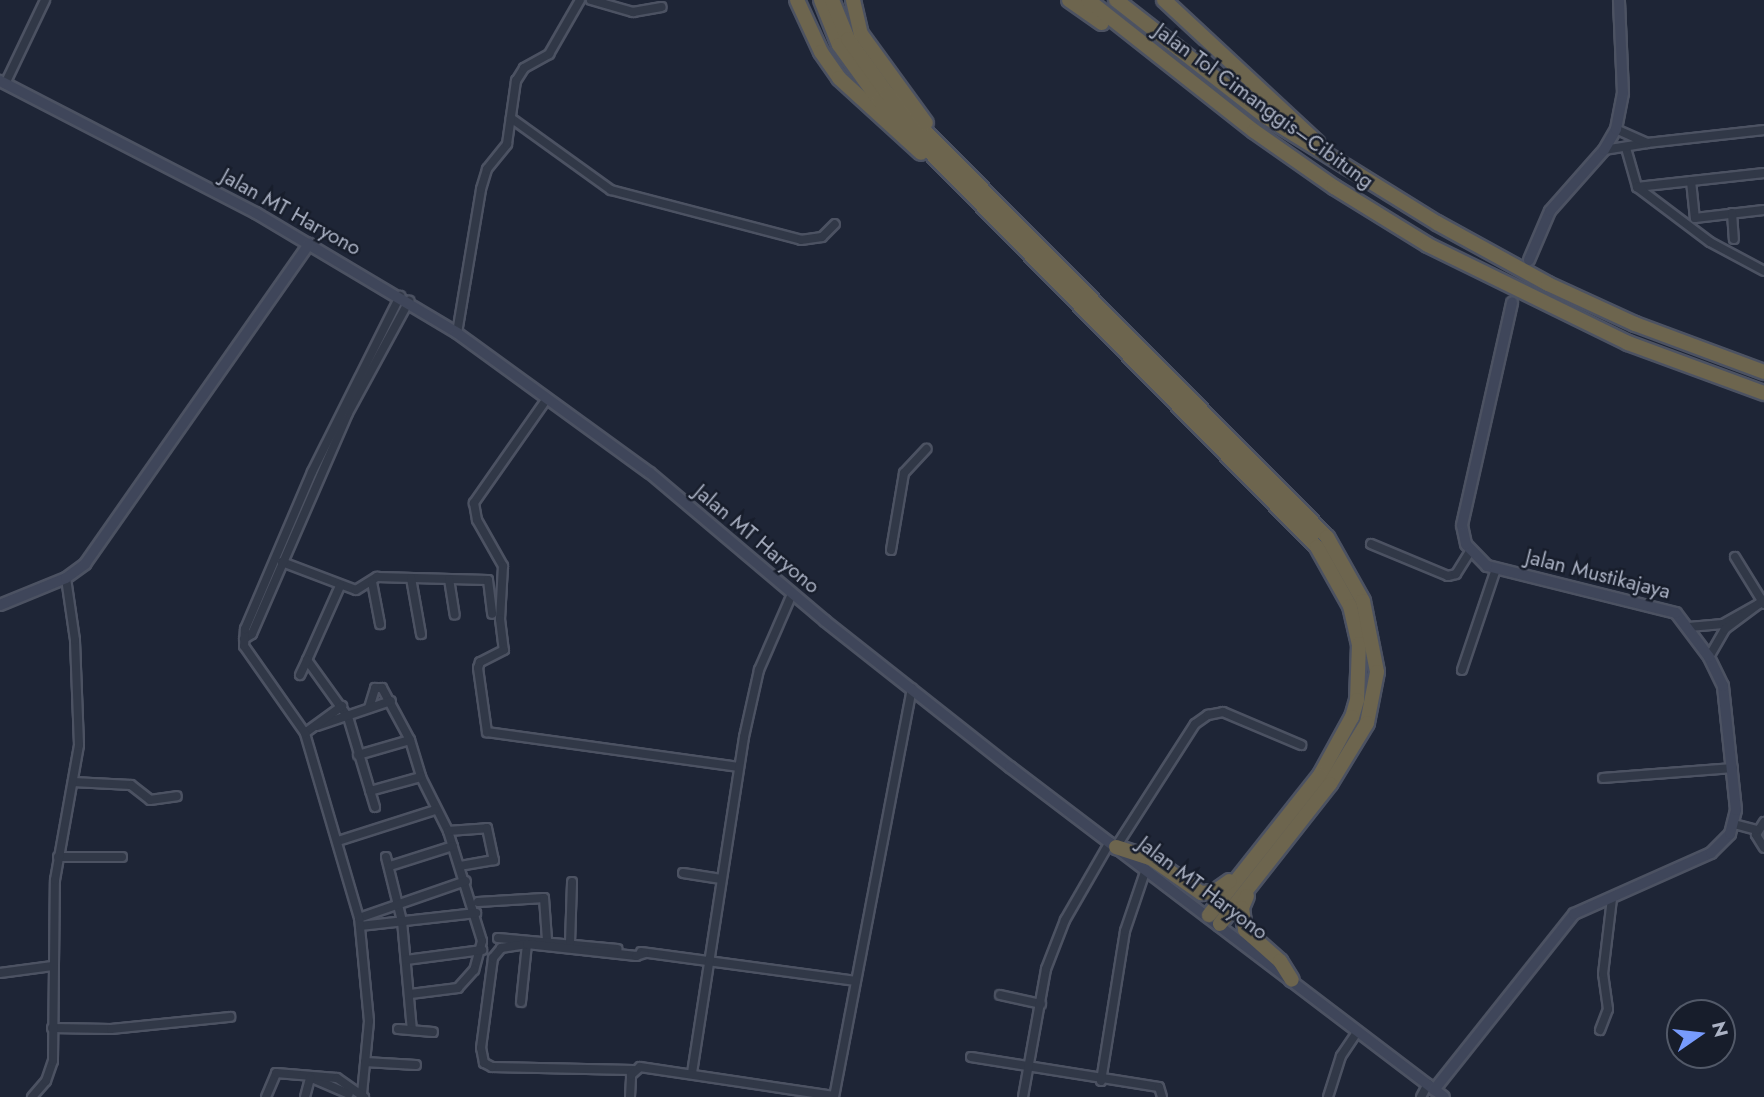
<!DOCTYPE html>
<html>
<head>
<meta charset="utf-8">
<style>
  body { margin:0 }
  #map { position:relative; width:1764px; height:1097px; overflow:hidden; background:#1e2536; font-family:Jost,sans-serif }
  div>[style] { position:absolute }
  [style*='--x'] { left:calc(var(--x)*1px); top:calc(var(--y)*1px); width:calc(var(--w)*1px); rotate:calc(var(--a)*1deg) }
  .roads { filter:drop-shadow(2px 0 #4c5262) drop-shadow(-2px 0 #4c5262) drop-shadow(0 2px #4c5262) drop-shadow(0 -2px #4c5262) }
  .street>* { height:8px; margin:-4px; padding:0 4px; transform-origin:4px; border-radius:4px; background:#313847 }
  .secondary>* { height:10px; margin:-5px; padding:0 5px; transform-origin:5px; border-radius:5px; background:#3f465a }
  .highway>* { height:14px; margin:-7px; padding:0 7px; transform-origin:7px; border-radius:7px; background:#6d654e }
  span { translate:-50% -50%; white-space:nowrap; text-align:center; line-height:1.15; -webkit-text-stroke:5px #171d2b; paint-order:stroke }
  .street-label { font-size:21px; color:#abb2c4 }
  .north { position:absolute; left:1666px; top:999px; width:70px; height:70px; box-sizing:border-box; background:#171d2b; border:2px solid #525968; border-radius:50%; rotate:76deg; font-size:19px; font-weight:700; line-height:28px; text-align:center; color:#abb2c4 }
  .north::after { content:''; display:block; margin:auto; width:24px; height:32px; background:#779bfd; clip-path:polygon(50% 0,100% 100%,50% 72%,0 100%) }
</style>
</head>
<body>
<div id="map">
  <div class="roads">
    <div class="street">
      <i style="--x:591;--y:0;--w:44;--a:15.9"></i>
      <i style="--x:633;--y:12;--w:29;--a:-10"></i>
      <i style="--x:5;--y:84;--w:93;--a:-64.5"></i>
      <i style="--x:511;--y:118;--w:123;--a:35.8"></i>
      <i style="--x:611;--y:190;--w:196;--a:14.7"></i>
      <i style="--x:801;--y:240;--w:21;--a:-8"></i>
      <i style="--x:822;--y:237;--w:18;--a:-45"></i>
      <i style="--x:1647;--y:143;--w:118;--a:-6.3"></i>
      <i style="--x:1626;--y:148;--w:41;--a:74.2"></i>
      <i style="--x:1637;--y:187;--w:128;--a:-6.3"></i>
      <i style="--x:1604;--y:150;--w:44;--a:-9.2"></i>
      <i style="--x:1647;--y:143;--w:34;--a:-156"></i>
      <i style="--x:1691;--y:181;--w:37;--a:84"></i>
      <i style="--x:1695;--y:218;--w:69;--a:-6.6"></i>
      <i style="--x:1637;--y:187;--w:91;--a:37"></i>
      <i style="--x:1710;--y:242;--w:61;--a:28.2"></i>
      <i style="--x:1732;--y:213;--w:26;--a:86"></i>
      <i style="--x:457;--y:333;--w:146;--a:-80.5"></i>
      <i style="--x:481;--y:189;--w:21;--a:-73"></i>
      <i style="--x:487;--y:169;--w:32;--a:-51"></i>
      <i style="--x:507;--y:144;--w:64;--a:-81.9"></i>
      <i style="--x:516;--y:81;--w:15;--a:-58"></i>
      <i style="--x:524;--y:68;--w:29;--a:-29"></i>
      <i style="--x:549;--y:54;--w:62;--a:-60.1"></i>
      <i style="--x:546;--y:400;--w:126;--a:125"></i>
      <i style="--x:474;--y:503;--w:17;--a:80"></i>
      <i style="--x:477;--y:520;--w:53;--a:60.5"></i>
      <i style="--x:503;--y:566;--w:53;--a:93.2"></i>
      <i style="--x:500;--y:619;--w:31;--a:83"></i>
      <i style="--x:504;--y:650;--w:27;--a:153"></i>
      <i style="--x:480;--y:662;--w:6;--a:108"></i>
      <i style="--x:478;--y:668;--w:65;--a:82"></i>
      <i style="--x:487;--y:732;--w:254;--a:7.9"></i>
      <i style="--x:1371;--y:544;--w:83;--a:22.6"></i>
      <i style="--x:1448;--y:576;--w:8;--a:-14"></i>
      <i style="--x:1456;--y:574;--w:26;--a:-58"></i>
      <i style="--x:891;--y:550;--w:78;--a:-80.4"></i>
      <i style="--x:904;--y:473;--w:33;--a:-47"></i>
      <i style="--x:1735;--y:557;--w:55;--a:58.3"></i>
      <i style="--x:282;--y:562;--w:79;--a:20.7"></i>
      <i style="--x:356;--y:590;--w:25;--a:-32"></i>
      <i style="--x:377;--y:577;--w:111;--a:1.5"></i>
      <i style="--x:488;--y:580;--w:34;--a:83"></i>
      <i style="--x:411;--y:578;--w:57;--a:79.9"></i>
      <i style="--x:449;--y:579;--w:36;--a:81"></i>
      <i style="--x:372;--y:582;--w:43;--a:79.2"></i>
      <i style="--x:340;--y:586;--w:81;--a:114"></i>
      <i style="--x:307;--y:660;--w:70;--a:54.3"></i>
      <i style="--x:348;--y:717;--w:94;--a:73.3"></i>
      <i style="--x:1689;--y:627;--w:34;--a:-5"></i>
      <i style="--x:1723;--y:624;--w:45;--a:-29.4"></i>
      <i style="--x:244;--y:639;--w:9;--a:-32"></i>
      <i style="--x:252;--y:634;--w:241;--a:-66.5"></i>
      <i style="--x:348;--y:413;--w:128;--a:-61.4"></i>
      <i style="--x:1709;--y:657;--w:32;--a:-60"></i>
      <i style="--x:1725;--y:629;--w:49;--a:-36.6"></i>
      <i style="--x:1462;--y:670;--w:107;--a:-71.4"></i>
      <i style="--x:300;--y:675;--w:17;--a:-65"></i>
      <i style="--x:369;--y:708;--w:21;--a:-73"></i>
      <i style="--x:375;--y:688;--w:7;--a:0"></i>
      <i style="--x:382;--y:688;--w:59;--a:61.7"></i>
      <i style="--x:410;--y:740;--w:39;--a:73"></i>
      <i style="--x:421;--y:777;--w:60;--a:63.4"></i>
      <i style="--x:448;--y:831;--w:115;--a:72.8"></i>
      <i style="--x:482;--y:941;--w:30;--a:105"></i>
      <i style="--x:474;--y:970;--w:24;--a:132"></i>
      <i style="--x:458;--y:988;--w:48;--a:172.9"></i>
      <i style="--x:317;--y:726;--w:78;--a:-18.7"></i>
      <i style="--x:305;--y:733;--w:46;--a:-36.1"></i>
      <i style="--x:358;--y:755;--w:54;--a:-16.1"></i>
      <i style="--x:1603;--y:778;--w:130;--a:-4.4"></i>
      <i style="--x:73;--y:782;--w:58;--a:3"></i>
      <i style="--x:131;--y:785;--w:24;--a:38"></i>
      <i style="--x:150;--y:800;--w:27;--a:-8"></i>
      <i style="--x:370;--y:791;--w:53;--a:-15.4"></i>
      <i style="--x:1764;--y:822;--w:15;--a:122"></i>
      <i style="--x:1756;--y:835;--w:15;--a:58"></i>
      <i style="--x:1734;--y:824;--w:23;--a:15"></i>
      <i style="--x:448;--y:831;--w:39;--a:-4"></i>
      <i style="--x:487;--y:828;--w:33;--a:78"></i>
      <i style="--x:494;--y:860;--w:34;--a:170"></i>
      <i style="--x:338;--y:841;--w:102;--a:-17.7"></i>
      <i style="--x:1116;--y:847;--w:146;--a:-57.3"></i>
      <i style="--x:1195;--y:724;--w:16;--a:-35"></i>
      <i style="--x:1208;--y:715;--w:15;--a:-11"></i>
      <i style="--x:1223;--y:712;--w:85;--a:22.9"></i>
      <i style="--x:58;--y:857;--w:64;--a:0"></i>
      <i style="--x:386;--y:857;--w:66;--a:76"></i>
      <i style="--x:402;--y:921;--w:109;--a:84.8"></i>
      <i style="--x:390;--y:866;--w:66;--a:-17.6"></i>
      <i style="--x:683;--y:873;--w:37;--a:9"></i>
      <i style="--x:478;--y:902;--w:66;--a:-3.5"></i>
      <i style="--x:544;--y:898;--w:42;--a:85.9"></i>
      <i style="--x:359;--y:918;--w:113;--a:-19.1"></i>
      <i style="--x:360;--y:926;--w:117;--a:-6.4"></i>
      <i style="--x:498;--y:938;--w:120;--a:5.3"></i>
      <i style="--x:570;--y:943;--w:61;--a:-88.1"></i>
      <i style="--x:641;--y:952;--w:217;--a:7.7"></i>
      <i style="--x:406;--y:960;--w:77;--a:-7.5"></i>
      <i style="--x:0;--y:973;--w:53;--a:-7.5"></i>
      <i style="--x:1000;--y:995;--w:42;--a:12.4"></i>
      <i style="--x:521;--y:1002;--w:58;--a:-84.1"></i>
      <i style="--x:52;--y:1028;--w:59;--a:1"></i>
      <i style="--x:111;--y:1029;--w:120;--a:-5.8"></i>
      <i style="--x:398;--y:1029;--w:35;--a:5"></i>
      <i style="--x:1600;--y:1030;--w:22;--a:-69"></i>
      <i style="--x:1608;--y:1009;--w:35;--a:-98"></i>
      <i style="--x:1603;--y:974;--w:76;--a:-83.2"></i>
      <i style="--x:971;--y:1057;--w:190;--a:9.1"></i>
      <i style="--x:1159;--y:1087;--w:10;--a:73"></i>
      <i style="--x:365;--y:1062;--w:51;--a:3.4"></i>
      <i style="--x:633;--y:1070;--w:141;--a:-178.8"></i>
      <i style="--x:492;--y:1067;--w:9;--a:-153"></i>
      <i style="--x:484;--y:1063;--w:15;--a:-101"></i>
      <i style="--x:481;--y:1048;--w:91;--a:-82.4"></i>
      <i style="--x:493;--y:958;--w:13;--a:-51"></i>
      <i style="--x:501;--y:948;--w:26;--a:-9"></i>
      <i style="--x:527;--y:944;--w:110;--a:6.3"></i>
      <i style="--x:636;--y:956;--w:9;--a:-18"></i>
      <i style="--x:692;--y:1073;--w:340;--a:-81.2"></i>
      <i style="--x:744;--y:737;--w:69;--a:-77.4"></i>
      <i style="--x:759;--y:670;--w:83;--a:-66.5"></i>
      <i style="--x:312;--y:1078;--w:40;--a:23.4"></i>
      <i style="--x:1101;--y:1081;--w:152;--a:-80.9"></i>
      <i style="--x:1125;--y:931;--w:65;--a:-71.3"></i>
      <i style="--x:362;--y:1094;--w:73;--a:-84.5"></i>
      <i style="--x:369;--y:1021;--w:103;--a:-95.5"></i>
      <i style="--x:359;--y:918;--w:193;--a:-106.3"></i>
      <i style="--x:305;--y:733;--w:106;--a:-125"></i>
      <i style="--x:244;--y:646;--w:17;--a:-87"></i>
      <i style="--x:245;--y:629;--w:171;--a:-66.9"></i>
      <i style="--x:312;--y:472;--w:197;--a:-63.4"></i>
      <i style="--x:32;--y:1097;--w:21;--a:-49"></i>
      <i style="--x:46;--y:1081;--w:21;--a:-71"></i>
      <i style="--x:53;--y:1061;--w:181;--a:-89.4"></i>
      <i style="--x:55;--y:880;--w:137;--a:-79.9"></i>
      <i style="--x:79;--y:745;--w:105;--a:-92.2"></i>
      <i style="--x:75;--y:640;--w:63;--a:-98.3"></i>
      <i style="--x:266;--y:1097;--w:26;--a:-67"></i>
      <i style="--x:276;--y:1073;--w:61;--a:4.7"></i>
      <i style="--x:337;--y:1078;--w:33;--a:35"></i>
      <i style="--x:305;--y:1097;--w:20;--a:-75"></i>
      <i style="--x:630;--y:1097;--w:22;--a:-87"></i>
      <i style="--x:631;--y:1075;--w:12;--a:-42"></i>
      <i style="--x:640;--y:1067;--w:196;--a:8.5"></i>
      <i style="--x:834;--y:1097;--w:416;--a:-79.2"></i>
      <i style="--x:1023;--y:1097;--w:130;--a:-79.8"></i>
      <i style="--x:1046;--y:969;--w:53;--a:-68.8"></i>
      <i style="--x:1065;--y:920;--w:90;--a:-60"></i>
      <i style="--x:1328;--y:1097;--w:43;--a:-72.4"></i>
      <i style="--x:1341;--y:1056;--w:30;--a:-56"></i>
      <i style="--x:1421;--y:1097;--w:15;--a:-62"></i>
    </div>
    <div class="secondary">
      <i style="--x:0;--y:81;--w:288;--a:27.3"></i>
      <i style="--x:256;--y:213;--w:234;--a:30.8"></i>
      <i style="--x:457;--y:333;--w:238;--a:36"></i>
      <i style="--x:650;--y:473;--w:229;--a:40.2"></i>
      <i style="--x:825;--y:621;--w:236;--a:38.3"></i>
      <i style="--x:1010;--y:767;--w:545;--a:37.25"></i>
      <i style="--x:1529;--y:260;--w:53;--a:-66.8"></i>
      <i style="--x:1550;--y:211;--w:81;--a:-48.5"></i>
      <i style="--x:1604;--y:150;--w:24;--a:-60"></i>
      <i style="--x:1616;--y:129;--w:37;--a:-79"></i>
      <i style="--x:1623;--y:93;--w:93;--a:-92.5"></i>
      <i style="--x:0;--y:605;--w:71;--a:-22.2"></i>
      <i style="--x:66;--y:578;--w:24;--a:-36"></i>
      <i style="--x:85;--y:564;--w:391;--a:-55"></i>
      <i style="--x:1434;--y:1090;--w:225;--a:-51.5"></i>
      <i style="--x:1574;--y:914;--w:150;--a:-24"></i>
      <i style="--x:1711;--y:853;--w:27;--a:-45"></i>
      <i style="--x:1730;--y:834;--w:25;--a:-76"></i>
      <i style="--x:1736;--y:810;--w:125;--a:-96"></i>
      <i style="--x:1723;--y:686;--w:32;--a:-116"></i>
      <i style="--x:1709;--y:657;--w:55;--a:-126.9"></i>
      <i style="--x:1676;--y:613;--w:195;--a:-166"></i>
      <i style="--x:1487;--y:566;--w:30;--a:-134"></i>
      <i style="--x:1466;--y:544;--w:19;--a:-102"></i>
      <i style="--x:1462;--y:525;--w:228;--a:-77.3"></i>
    </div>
    <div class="highway">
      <i style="--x:797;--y:0;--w:57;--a:65.2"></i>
      <i style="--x:821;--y:52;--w:32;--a:55"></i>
      <i style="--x:839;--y:78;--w:111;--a:42.4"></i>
      <i style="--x:821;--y:0;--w:48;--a:68.2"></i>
      <i style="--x:839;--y:45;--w:68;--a:54"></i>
      <i style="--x:879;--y:100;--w:626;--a:45.58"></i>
      <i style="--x:1317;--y:547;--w:68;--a:60.8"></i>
      <i style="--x:1350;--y:606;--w:39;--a:77"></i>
      <i style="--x:1359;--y:644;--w:56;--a:92"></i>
      <i style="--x:1357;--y:700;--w:18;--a:106"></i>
      <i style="--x:1352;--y:717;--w:66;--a:118.9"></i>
      <i style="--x:1320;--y:775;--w:179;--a:128.4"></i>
      <i style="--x:832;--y:0;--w:42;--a:67.7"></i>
      <i style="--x:848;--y:39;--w:67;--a:54.2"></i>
      <i style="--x:887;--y:93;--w:625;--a:45.26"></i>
      <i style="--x:1327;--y:537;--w:73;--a:60.6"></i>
      <i style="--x:1363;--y:601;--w:72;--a:78.8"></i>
      <i style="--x:1377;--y:672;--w:52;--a:101.1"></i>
      <i style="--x:1367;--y:723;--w:71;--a:121.2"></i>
      <i style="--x:1330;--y:784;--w:178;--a:128.2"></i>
      <i style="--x:853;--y:0;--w:35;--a:77"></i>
      <i style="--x:861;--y:34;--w:110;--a:53.9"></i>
      <i style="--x:1069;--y:0;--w:40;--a:34.9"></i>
      <i style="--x:1088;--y:0;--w:211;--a:38.3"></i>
      <i style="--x:1254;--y:131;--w:98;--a:35"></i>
      <i style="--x:1334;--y:187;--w:110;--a:31.7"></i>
      <i style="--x:1428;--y:245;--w:223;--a:26.1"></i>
      <i style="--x:1628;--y:343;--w:145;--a:20.2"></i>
      <i style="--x:1116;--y:0;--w:190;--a:38"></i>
      <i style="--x:1266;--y:117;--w:201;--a:31.8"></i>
      <i style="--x:1437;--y:223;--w:127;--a:28.8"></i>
      <i style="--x:1548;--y:284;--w:96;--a:24.7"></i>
      <i style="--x:1635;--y:324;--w:138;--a:20.4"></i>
      <i style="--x:1164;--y:0;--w:209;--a:42.9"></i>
      <i style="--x:1116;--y:847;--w:38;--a:18"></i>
      <i style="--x:1152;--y:859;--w:60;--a:34.8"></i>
      <i style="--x:1201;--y:893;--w:13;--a:-4"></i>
      <i style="--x:1214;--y:892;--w:19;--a:-35"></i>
      <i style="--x:1247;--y:896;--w:13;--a:113"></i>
      <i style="--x:1242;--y:908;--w:22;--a:82"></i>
      <i style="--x:1245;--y:930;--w:47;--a:41.5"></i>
      <i style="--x:1280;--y:961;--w:22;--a:58"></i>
    </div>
  </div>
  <div class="street-label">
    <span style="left:1264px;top:106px;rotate:36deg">Jalan Tol Cimanggis–Cibitung</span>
    <span style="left:291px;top:212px;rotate:29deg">Jalan MT Haryono</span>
    <span style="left:757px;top:539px;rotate:40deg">Jalan MT Haryono</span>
    <span style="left:1598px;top:574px;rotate:14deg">Jalan Mustikajaya</span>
    <span style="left:1203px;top:888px;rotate:37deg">Jalan MT Haryono</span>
  </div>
  <div class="north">N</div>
</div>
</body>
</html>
